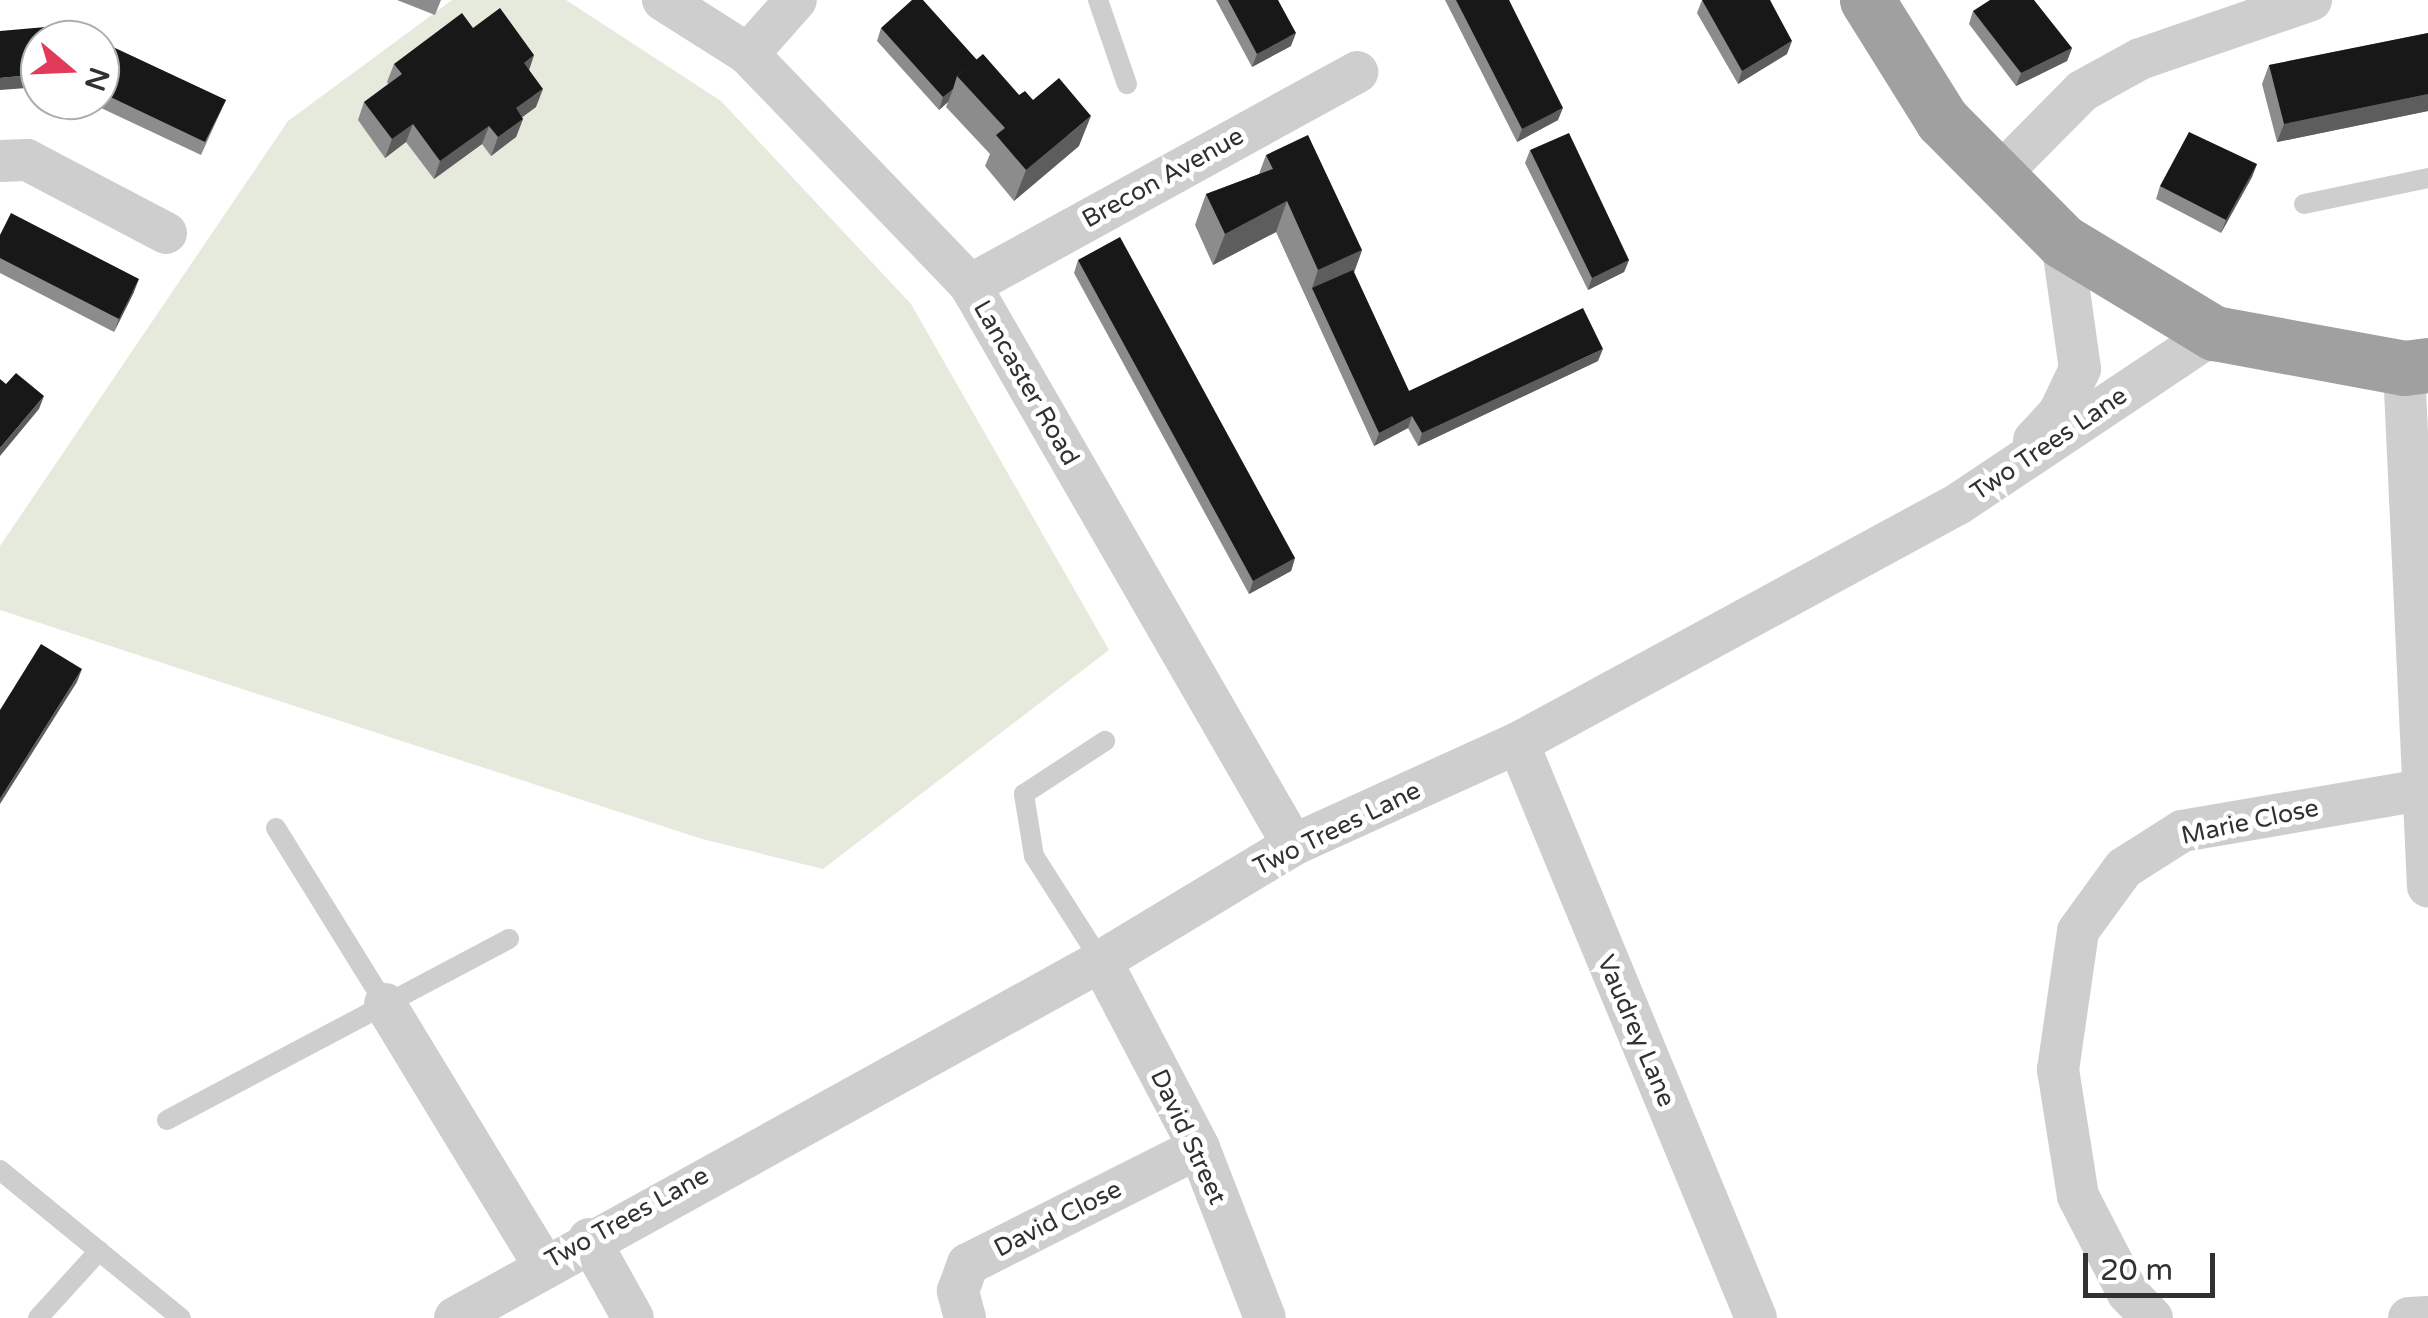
<!DOCTYPE html>
<html>
<head>
<meta charset="utf-8">
<style>
  body { margin:0 }
  #map { position:relative; width:2428px; height:1318px; overflow:hidden; background:#fff; font-family:"Varela Round",sans-serif }
  div>[style] { position:absolute }
  [style*='--x'] { left:calc(var(--x)*1px); top:calc(var(--y)*1px); width:calc(var(--w)*1px); rotate:calc(var(--a)*1deg) }
  .green>* { inset:0; background:#e6eadd }
  .service>* { height:20px; margin:-10px; padding:0 10px; transform-origin:10px; border-radius:10px; background:#cecece }
  .minor>* { height:42px; margin:-21px; padding:0 21px; transform-origin:21px; border-radius:21px; background:#cecece }
  .trunk>* { height:55px; margin:-27.5px; padding:0 27.5px; transform-origin:27.5px; border-radius:27.5px; background:#a0a0a0 }
  .wall>* { inset:0; background:#8c8c8c }
  .shaded-wall>* { inset:0; background:#5d5d5d }
  .building>* { inset:0; background:#181818 }
  span { translate:-50% -50%; white-space:nowrap; text-align:center; line-height:1.15; -webkit-text-stroke:10px #fff; paint-order:stroke }
  .street-label { font-size:25px; color:#313131 }
  .north { position:absolute; left:20px; top:20px; width:100px; height:100px; box-sizing:border-box; background:#fff; border:2px solid #adadad; border-radius:50%; rotate:109deg; font-size:28px; font-weight:700; line-height:40px; text-align:center; color:#313131 }
  .north::after { content:''; display:block; margin:auto; width:35px; height:45px; background:#e23a59; clip-path:polygon(50% 0,100% 100%,50% 72%,0 100%) }
  .scale { position:absolute; left:2083px; top:1253px; width:132px; height:45px; box-sizing:border-box; border:5px solid #313131; border-top:0; padding-left:12px; font-size:30px; line-height:35px; white-space:nowrap; color:#313131; -webkit-text-stroke:8px #fff; paint-order:stroke }
</style>
</head>
<body>
<div id="map">
  <div class="green">
    <i style="clip-path:polygon(452px 0,566px 0,721px 101px,911px 304px,1109px 650px,823px 869px,702px 839px,0 610px,0 546px,288px 121px)"></i>
  </div>
  <div class="service">
    <i style="--x:1098;--y:0;--w:89;--a:71"></i>
    <i style="--x:2304;--y:204;--w:127;--a:-11.8"></i>
    <i style="--x:276;--y:828;--w:207;--a:58.2"></i>
    <i style="--x:1101;--y:961;--w:125;--a:-122.5"></i>
    <i style="--x:1034;--y:856;--w:63;--a:-99.2"></i>
    <i style="--x:1024;--y:794;--w:97;--a:-33.2"></i>
    <i style="--x:167;--y:1120;--w:387;--a:-27.9"></i>
    <i style="--x:0;--y:1170;--w:234;--a:39.3"></i>
    <i style="--x:38;--y:1318;--w:91;--a:-47.7"></i>
  </div>
  <div class="minor">
    <i style="--x:663;--y:0;--w:101;--a:32.4"></i>
    <i style="--x:748;--y:54;--w:320;--a:46.1"></i>
    <i style="--x:970;--y:285;--w:646;--a:60.02"></i>
    <i style="--x:748;--y:54;--w:72;--a:-48.4"></i>
    <i style="--x:0;--y:161;--w:27;--a:-2"></i>
    <i style="--x:27;--y:160;--w:157;--a:27.7"></i>
    <i style="--x:1999;--y:175;--w:118;--a:-45.3"></i>
    <i style="--x:2082;--y:91;--w:66;--a:-28.9"></i>
    <i style="--x:2140;--y:59;--w:181;--a:-19"></i>
    <i style="--x:970;--y:285;--w:442;--a:-28.8"></i>
    <i style="--x:2404;--y:368;--w:519;--a:87.35"></i>
    <i style="--x:2034;--y:440;--w:37;--a:-47"></i>
    <i style="--x:2059;--y:413;--w:49;--a:-64.5"></i>
    <i style="--x:2080;--y:369;--w:129;--a:-98"></i>
    <i style="--x:1518;--y:743;--w:622;--a:67.51"></i>
    <i style="--x:1101;--y:961;--w:211;--a:62.3"></i>
    <i style="--x:1199;--y:1148;--w:182;--a:68.8"></i>
    <i style="--x:385;--y:1004;--w:304;--a:58.7"></i>
    <i style="--x:589;--y:1239;--w:90;--a:60.9"></i>
    <i style="--x:455;--y:1318;--w:738;--a:-28.93"></i>
    <i style="--x:1101;--y:961;--w:224;--a:-31.1"></i>
    <i style="--x:1293;--y:845;--w:247;--a:-24.4"></i>
    <i style="--x:1518;--y:743;--w:501;--a:-28.51"></i>
    <i style="--x:1958;--y:504;--w:308;--a:-33.7"></i>
    <i style="--x:965;--y:1318;--w:28;--a:-105"></i>
    <i style="--x:958;--y:1291;--w:29;--a:-70"></i>
    <i style="--x:968;--y:1264;--w:258;--a:-26.7"></i>
    <i style="--x:2152;--y:1318;--w:35;--a:-134"></i>
    <i style="--x:2128;--y:1293;--w:109;--a:-117.3"></i>
    <i style="--x:2078;--y:1196;--w:128;--a:-99"></i>
    <i style="--x:2058;--y:1070;--w:140;--a:-81.8"></i>
    <i style="--x:2078;--y:931;--w:78;--a:-53.9"></i>
    <i style="--x:2124;--y:868;--w:69;--a:-32.5"></i>
    <i style="--x:2182;--y:831;--w:244;--a:-9.7"></i>
    <i style="--x:2409;--y:1318;--w:19;--a:-3"></i>
  </div>
  <div class="trunk">
    <i style="--x:1867;--y:0;--w:142;--a:58"></i>
    <i style="--x:1942;--y:120;--w:170;--a:45.2"></i>
    <i style="--x:2062;--y:241;--w:178;--a:31.2"></i>
    <i style="--x:2214;--y:333;--w:193;--a:10.4"></i>
    <i style="--x:2404;--y:368;--w:24;--a:-7"></i>
  </div>
  <div class="wall">
    <i style="clip-path:polygon(397px 0,441px 0,435px 15px)"></i>
    <i style="clip-path:polygon(1216px 0,1278px 0,1291px 46px,1252px 67px)"></i>
    <i style="clip-path:polygon(1445px 0,1509px 0,1558px 120px,1517px 142px)"></i>
    <i style="clip-path:polygon(1702px 0,1787px 54px,1738px 84px,1697px 13px)"></i>
    <i style="clip-path:polygon(1973px 11px,2072px 48px,2067px 61px,2016px 86px,1969px 24px)"></i>
    <i style="clip-path:polygon(473px 28px,534px 55px,529px 70px,536px 107px,522px 117px,523px 119px,516px 137px,491px 156px,482px 144px,434px 179px,406px 142px,385px 158px,358px 120px,364px 102px,388px 84px,387px 82px,394px 64px)"></i>
    <i style="clip-path:polygon(881px 28px,977px 60px,1019px 95px,1033px 100px,1079px 146px,1014px 201px,985px 166px,990px 154px,946px 107px,948px 102px,939px 110px,877px 41px)"></i>
    <i style="clip-path:polygon(2428px 33px,2428px 111px,2277px 142px,2262px 84px,2269px 65px)"></i>
    <i style="clip-path:polygon(100px 41px,226px 100px,201px 155px,84px 100px,100px 100px)"></i>
    <i style="clip-path:polygon(1530px 150px,1629px 260px,1624px 272px,1588px 290px,1525px 163px)"></i>
    <i style="clip-path:polygon(1266px 155px,1362px 250px,1354px 272px,1409px 391px,1598px 361px,1418px 446px,1408px 428px,1374px 446px,1276px 232px,1213px 265px,1195px 225px,1206px 194px,1259px 174px)"></i>
    <i style="clip-path:polygon(2257px 164px,2252px 177px,2221px 233px,2156px 199px,2160px 186px)"></i>
    <i style="clip-path:polygon(0 235px,134px 292px,114px 332px,0 273px)"></i>
    <i style="clip-path:polygon(1078px 260px,1295px 558px,1291px 571px,1249px 594px,1074px 273px)"></i>
  </div>
  <div class="shaded-wall">
    <i style="clip-path:polygon(1296px 33px,1291px 46px,1252px 67px,1257px 54px)"></i>
    <i style="clip-path:polygon(1792px 41px,1787px 54px,1738px 84px,1742px 71px)"></i>
    <i style="clip-path:polygon(2072px 48px,2067px 61px,2016px 86px,2021px 73px)"></i>
    <i style="clip-path:polygon(534px 55px,528px 73px,524px 63px)"></i>
    <i style="clip-path:polygon(40px 74px,40px 87px,0 90px,0 78px)"></i>
    <i style="clip-path:polygon(543px 89px,536px 107px,509px 127px,516px 108px)"></i>
    <i style="clip-path:polygon(953px 89px,948px 102px,939px 110px,943px 97px)"></i>
    <i style="clip-path:polygon(2428px 94px,2428px 111px,2277px 142px,2284px 124px)"></i>
    <i style="clip-path:polygon(1563px 108px,1558px 120px,1517px 142px,1522px 129px)"></i>
    <i style="clip-path:polygon(1091px 116px,1079px 146px,1014px 201px,1026px 170px)"></i>
    <i style="clip-path:polygon(523px 119px,516px 137px,491px 156px,498px 137px)"></i>
    <i style="clip-path:polygon(413px 124px,406px 142px,385px 158px,392px 139px)"></i>
    <i style="clip-path:polygon(489px 126px,482px 144px,434px 179px,440px 161px)"></i>
    <i style="clip-path:polygon(2257px 164px,2252px 177px,2221px 233px,2226px 220px)"></i>
    <i style="clip-path:polygon(1287px 201px,1276px 232px,1213px 265px,1225px 234px)"></i>
    <i style="clip-path:polygon(1362px 250px,1351px 281px,1312px 288px,1318px 270px)"></i>
    <i style="clip-path:polygon(1629px 260px,1624px 272px,1588px 290px,1592px 278px)"></i>
    <i style="clip-path:polygon(139px 279px,134px 292px,114px 332px,119px 319px)"></i>
    <i style="clip-path:polygon(1603px 349px,1598px 361px,1418px 446px,1422px 433px)"></i>
    <i style="clip-path:polygon(44px 396px,39px 409px,0 456px,0 448px)"></i>
    <i style="clip-path:polygon(1412px 416px,1408px 428px,1374px 446px,1379px 433px)"></i>
    <i style="clip-path:polygon(1295px 558px,1291px 571px,1249px 594px,1253px 581px)"></i>
    <i style="clip-path:polygon(82px 669px,77px 682px,0 804px,0 799px)"></i>
  </div>
  <div class="building">
    <i style="clip-path:polygon(912px 0,923px 0,977px 60px,957px 76px,953px 89px,943px 97px,881px 28px)"></i>
    <i style="clip-path:polygon(1228px 0,1278px 0,1296px 33px,1257px 54px)"></i>
    <i style="clip-path:polygon(1456px 0,1509px 0,1563px 108px,1522px 129px)"></i>
    <i style="clip-path:polygon(1702px 0,1770px 0,1792px 41px,1742px 71px)"></i>
    <i style="clip-path:polygon(1990px 0,2034px 0,2072px 48px,2021px 73px,1973px 11px)"></i>
    <i style="clip-path:polygon(500px 8px,534px 55px,524px 63px,543px 89px,516px 108px,523px 119px,498px 137px,489px 126px,440px 161px,413px 124px,392px 139px,364px 102px,402px 74px,394px 64px,462px 13px,473px 28px)"></i>
    <i style="clip-path:polygon(57px 26px,58px 40px,40px 40px,40px 74px,0 78px,0 31px)"></i>
    <i style="clip-path:polygon(2428px 33px,2428px 94px,2284px 124px,2269px 65px)"></i>
    <i style="clip-path:polygon(100px 41px,226px 100px,205px 142px,100px 92px)"></i>
    <i style="clip-path:polygon(983px 54px,1019px 95px,1025px 91px,1033px 100px,1059px 78px,1091px 116px,1026px 170px,996px 135px,1005px 128px,957px 76px)"></i>
    <i style="clip-path:polygon(2189px 132px,2257px 164px,2226px 220px,2160px 186px)"></i>
    <i style="clip-path:polygon(1569px 133px,1629px 260px,1592px 278px,1530px 150px)"></i>
    <i style="clip-path:polygon(1308px 135px,1362px 250px,1318px 270px,1287px 201px,1225px 234px,1206px 194px,1273px 169px,1266px 155px)"></i>
    <i style="clip-path:polygon(11px 213px,139px 279px,119px 319px,0 258px,0 235px)"></i>
    <i style="clip-path:polygon(1120px 237px,1295px 558px,1253px 581px,1078px 260px)"></i>
    <i style="clip-path:polygon(1353px 270px,1409px 391px,1583px 308px,1603px 349px,1422px 433px,1412px 416px,1379px 433px,1312px 288px)"></i>
    <i style="clip-path:polygon(16px 373px,44px 396px,0 448px,0 379px,6px 384px)"></i>
    <i style="clip-path:polygon(41px 644px,82px 669px,0 799px,0 710px)"></i>
  </div>
  <div class="street-label">
    <span style="left:1163px;top:178px;rotate:-29deg">Brecon Avenue</span>
    <span style="left:1026px;top:383px;rotate:60deg">Lancaster Road</span>
    <span style="left:2049px;top:444px;rotate:-34deg">Two Trees Lane</span>
    <span style="left:2250px;top:822px;rotate:-12deg">Marie Close</span>
    <span style="left:1337px;top:829px;rotate:-26deg">Two Trees Lane</span>
    <span style="left:1636px;top:1031px;rotate:67deg">Vaudrey Lane</span>
    <span style="left:1188px;top:1137px;rotate:65deg">David Street</span>
    <span style="left:627px;top:1218px;rotate:-29deg">Two Trees Lane</span>
    <span style="left:1058px;top:1219px;rotate:-27deg">David Close</span>
  </div>
  <div class="north">N</div>
  <div class="scale">20 m</div>
</div>
</body>
</html>
